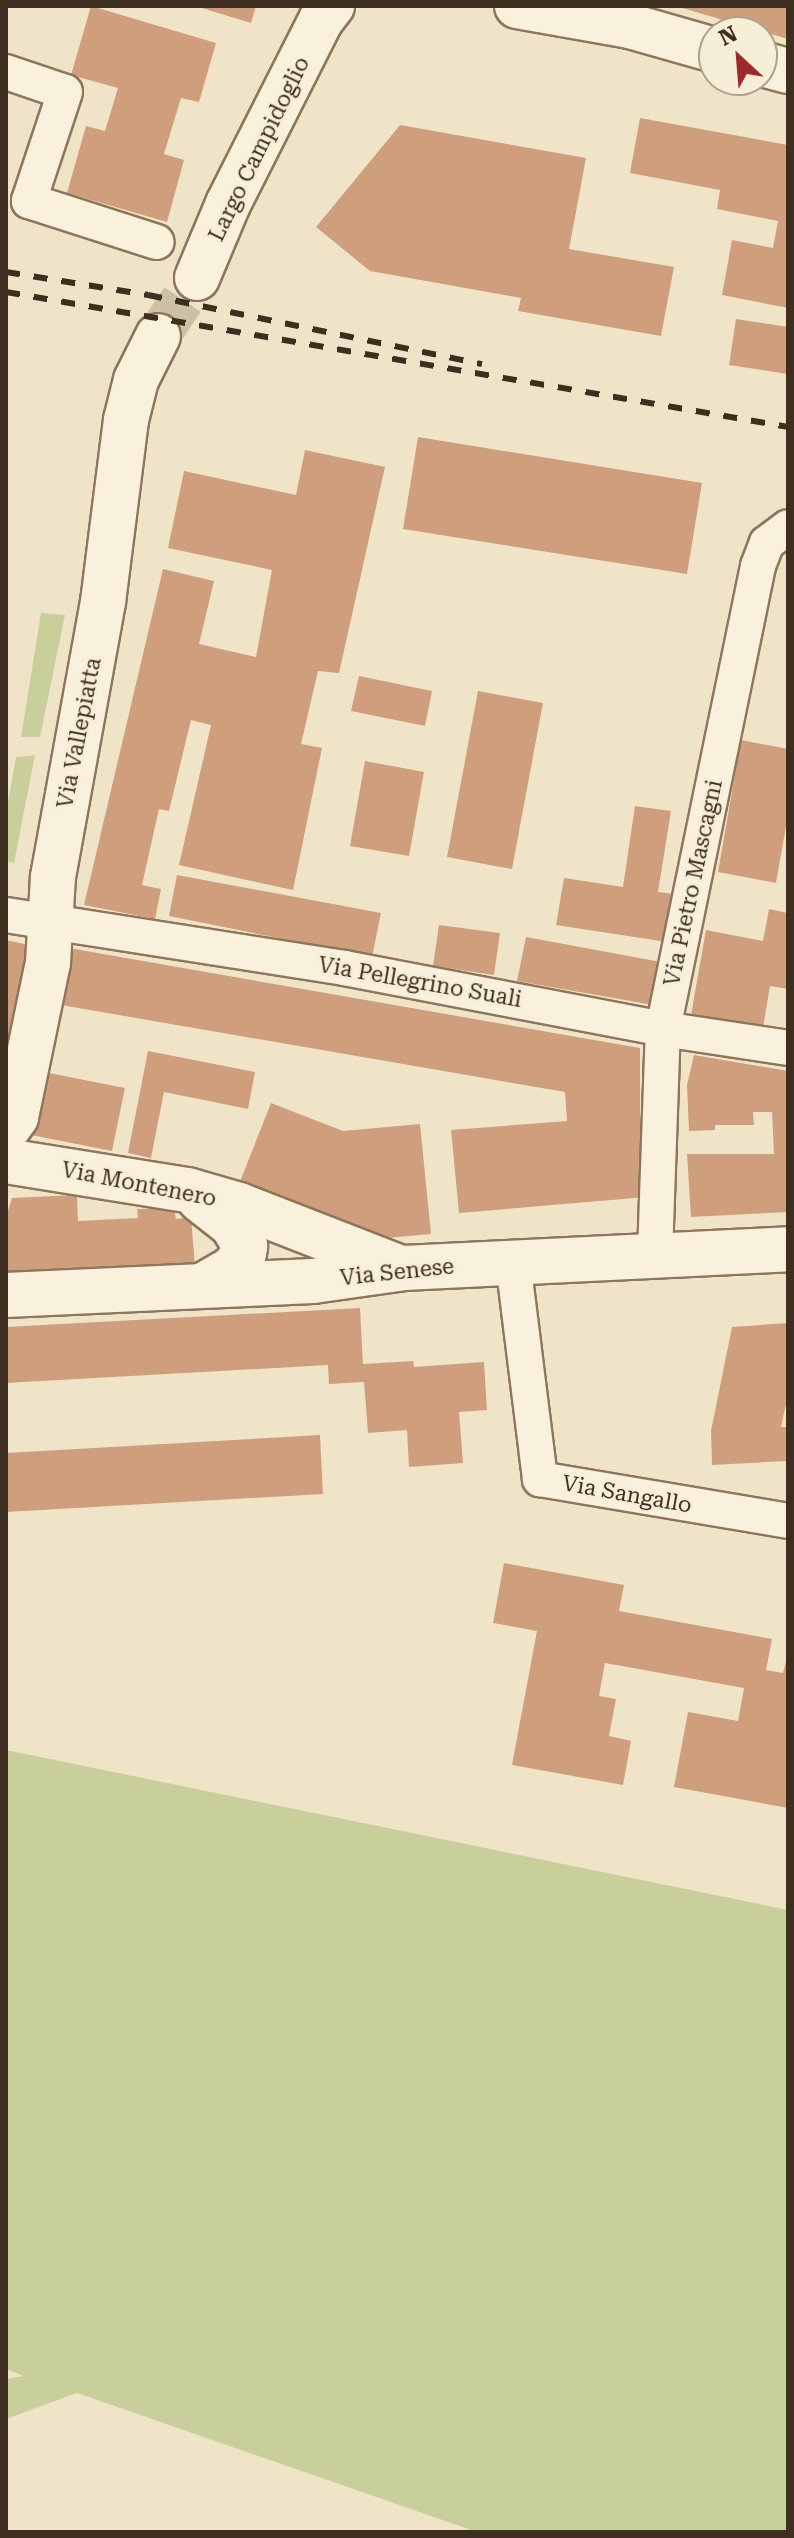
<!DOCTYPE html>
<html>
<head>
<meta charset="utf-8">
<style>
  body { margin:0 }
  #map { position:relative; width:794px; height:2538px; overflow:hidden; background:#f0e4c8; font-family:"Roboto Serif",serif }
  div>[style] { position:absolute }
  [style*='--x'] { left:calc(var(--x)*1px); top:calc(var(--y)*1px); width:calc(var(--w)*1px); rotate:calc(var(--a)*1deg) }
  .green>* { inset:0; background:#c9cf9b }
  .building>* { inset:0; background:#cf9f7d }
  .tertiary-tunnel>* { height:44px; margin-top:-22px; transform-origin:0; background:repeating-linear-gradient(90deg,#ccc0a6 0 44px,transparent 0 66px) }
  .roads { filter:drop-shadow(2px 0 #8d765c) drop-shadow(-2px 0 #8d765c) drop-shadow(0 2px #8d765c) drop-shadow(0 -2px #8d765c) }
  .minor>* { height:34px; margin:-17px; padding:0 17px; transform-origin:17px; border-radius:17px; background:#faf1dc }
  .tertiary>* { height:44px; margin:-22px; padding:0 22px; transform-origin:22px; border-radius:22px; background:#faf1dc }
  .secondary>* { height:44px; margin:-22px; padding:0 22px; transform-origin:22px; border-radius:22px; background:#faf1dc }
  .rail>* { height:6px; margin-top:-3px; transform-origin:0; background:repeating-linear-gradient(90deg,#3d2e20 0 14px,transparent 0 28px) }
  span { translate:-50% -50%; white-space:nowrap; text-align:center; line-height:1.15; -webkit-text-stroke:6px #f7eed8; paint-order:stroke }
  .street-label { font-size:22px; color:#3d2e20 }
  .frame { position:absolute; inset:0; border:8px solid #3d2e20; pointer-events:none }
  .north { position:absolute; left:698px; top:16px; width:80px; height:80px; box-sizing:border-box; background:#f7eed8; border:2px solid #ada18e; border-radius:50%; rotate:334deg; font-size:22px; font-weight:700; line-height:32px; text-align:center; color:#3d2e20 }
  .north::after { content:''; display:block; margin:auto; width:28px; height:36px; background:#9e2a2b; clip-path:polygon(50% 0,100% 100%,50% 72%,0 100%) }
</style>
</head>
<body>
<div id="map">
  <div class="green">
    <i style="clip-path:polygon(41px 613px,65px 615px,40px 737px,21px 737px)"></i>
    <i style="clip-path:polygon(35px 755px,14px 863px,6px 861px,6px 813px,16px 757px)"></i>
    <i style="clip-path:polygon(6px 1750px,788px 1910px,788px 2532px,477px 2532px,77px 2393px,6px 2419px,6px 2379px,24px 2376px,6px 2369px)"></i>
  </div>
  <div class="building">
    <i style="clip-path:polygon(91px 6px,216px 43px,199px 102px,181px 98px,164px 154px,184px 160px,167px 222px,67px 193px,86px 126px,105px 131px,118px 88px,71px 75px)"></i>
    <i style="clip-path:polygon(195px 6px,256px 6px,251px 23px)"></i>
    <i style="clip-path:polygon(788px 6px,788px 39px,679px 7px,679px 6px)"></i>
    <i style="clip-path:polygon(640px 118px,788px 145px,788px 308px,722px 295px,732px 240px,773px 248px,778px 221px,717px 209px,720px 190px,630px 173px)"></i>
    <i style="clip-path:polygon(400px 125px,586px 158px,569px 249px,674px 267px,661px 336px,518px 311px,521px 298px,370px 271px,316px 227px)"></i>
    <i style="clip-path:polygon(736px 319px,788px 327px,788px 374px,729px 365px)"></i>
    <i style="clip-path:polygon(418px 437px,702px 483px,687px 574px,403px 529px)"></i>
    <i style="clip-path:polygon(305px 450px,385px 467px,339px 673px,318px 671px,301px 744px,322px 748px,293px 890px,179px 865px,211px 725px,191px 720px,169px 811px,159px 809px,142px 885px,161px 889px,155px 919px,84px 905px,163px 569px,214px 581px,199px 644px,256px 657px,272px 570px,168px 548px,184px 471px,296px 495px)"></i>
    <i style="clip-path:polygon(359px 676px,432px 691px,425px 726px,351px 711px)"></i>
    <i style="clip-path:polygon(478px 691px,543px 703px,512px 869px,447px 857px)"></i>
    <i style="clip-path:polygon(741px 740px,788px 749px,788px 815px,776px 883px,718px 872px)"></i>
    <i style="clip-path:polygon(365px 761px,424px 772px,409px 856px,350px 846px)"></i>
    <i style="clip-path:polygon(635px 806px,671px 811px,658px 892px,674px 894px,667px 942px,556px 925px,564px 878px,623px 887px)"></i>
    <i style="clip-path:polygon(177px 875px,381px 913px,372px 957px,169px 916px)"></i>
    <i style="clip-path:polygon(769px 909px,788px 913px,788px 989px,770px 986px,763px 1028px,691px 1015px,706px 930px,763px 941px)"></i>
    <i style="clip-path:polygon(439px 925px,500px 933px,494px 975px,433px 966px)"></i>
    <i style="clip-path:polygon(526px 937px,661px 962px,653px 1005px,517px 981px)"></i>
    <i style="clip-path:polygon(6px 940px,33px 946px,6px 1071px)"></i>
    <i style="clip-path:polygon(69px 948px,640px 1048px,640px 1116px,647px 1197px,459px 1213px,451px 1130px,567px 1121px,565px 1092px,55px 1004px)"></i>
    <i style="clip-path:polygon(148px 1051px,255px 1072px,248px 1109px,164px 1092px,151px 1158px,128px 1153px)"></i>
    <i style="clip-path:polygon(694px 1055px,788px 1071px,788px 1212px,691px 1217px,687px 1154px,774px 1154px,772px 1112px,753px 1112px,754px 1125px,715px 1125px,715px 1130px,689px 1131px,687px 1085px)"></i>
    <i style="clip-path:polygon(39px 1071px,125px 1088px,112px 1151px,26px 1134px)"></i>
    <i style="clip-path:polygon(271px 1103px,343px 1131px,420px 1124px,431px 1234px,366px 1240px,239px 1184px)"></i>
    <i style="clip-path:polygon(77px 1195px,78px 1221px,138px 1218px,137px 1209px,174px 1208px,176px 1219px,191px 1217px,195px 1266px,6px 1276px,6px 1217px,12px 1198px)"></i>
    <i style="clip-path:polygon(360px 1308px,363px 1364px,413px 1361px,414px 1367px,484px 1362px,487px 1410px,459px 1412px,463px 1463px,409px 1467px,407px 1430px,368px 1433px,364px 1382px,329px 1384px,328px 1365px,6px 1383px,6px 1327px)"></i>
    <i style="clip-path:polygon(788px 1323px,788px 1394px,781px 1427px,788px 1427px,788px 1461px,712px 1465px,711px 1431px,732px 1327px)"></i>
    <i style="clip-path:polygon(320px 1435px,323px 1494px,6px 1512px,6px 1453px)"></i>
    <i style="clip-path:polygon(504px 1563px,624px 1585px,619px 1611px,772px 1639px,766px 1670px,783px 1673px,788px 1653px,788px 1808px,674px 1787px,688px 1712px,738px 1721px,744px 1688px,605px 1663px,599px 1696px,616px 1699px,609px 1736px,631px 1741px,623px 1785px,512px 1765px,537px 1631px,493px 1623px)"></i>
  </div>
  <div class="tertiary-tunnel">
    <i style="--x:158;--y:336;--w:70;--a:-56.1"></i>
  </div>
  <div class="roads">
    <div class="minor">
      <i style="--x:6;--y:72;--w:62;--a:18.7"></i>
      <i style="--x:65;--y:92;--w:115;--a:108.3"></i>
      <i style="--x:29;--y:201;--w:134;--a:17.8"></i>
      <i style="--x:6;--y:915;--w:342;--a:8.9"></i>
      <i style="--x:344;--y:968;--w:325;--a:10.8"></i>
      <i style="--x:663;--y:1029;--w:126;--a:8.6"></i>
      <i style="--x:655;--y:1255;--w:226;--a:-88"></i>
      <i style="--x:663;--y:1029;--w:473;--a:-78.4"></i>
      <i style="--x:758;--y:566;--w:25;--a:-69"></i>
      <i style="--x:767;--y:543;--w:26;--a:-37"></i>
      <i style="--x:513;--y:1262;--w:219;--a:82.9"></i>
      <i style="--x:540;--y:1479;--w:252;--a:9.6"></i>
    </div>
    <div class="tertiary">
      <i style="--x:197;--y:278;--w:80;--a:-67.3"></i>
      <i style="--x:228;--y:204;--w:206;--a:-63.2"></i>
      <i style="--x:321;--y:20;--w:18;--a:-52"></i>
      <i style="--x:6;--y:1131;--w:17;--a:-54"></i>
      <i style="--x:16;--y:1117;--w:157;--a:-78.3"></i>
      <i style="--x:48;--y:963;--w:86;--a:-86.7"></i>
      <i style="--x:53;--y:877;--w:280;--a:-79.7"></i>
      <i style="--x:103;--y:602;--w:183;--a:-82.8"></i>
      <i style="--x:126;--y:420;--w:41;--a:-76"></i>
      <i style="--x:136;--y:380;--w:49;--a:-63.4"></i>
    </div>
    <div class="secondary">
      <i style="--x:517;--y:6;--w:115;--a:10"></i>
      <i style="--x:630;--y:26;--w:87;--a:15.9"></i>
      <i style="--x:762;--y:64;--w:27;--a:15"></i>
      <i style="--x:6;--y:1161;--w:183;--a:9.1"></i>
      <i style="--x:187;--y:1190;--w:54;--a:16.1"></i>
      <i style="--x:239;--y:1205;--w:171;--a:21.3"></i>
      <i style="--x:200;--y:1200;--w:41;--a:38"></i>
      <i style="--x:232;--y:1225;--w:25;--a:58"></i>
      <i style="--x:245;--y:1246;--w:7;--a:98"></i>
      <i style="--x:244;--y:1253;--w:19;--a:126"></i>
      <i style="--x:233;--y:1268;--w:34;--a:150"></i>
      <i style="--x:6;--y:1295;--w:307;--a:-2.6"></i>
      <i style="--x:313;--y:1281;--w:93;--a:-8"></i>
      <i style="--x:405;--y:1268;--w:383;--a:-2.8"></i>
    </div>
  </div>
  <div class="rail">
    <i style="--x:6;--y:272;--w:144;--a:9.2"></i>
    <i style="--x:148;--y:295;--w:341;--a:11.7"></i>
    <i style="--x:6;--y:292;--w:794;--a:9.79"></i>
  </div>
  <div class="street-label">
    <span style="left:259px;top:149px;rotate:-64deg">Largo Campidoglio</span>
    <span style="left:79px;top:733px;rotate:-79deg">Via Vallepiatta</span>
    <span style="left:693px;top:883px;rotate:-78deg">Via Pietro Mascagni</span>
    <span style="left:420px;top:982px;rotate:10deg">Via Pellegrino Suali</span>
    <span style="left:139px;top:1184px;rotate:11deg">Via Montenero</span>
    <span style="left:397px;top:1272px;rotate:-6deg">Via Senese</span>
    <span style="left:627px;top:1494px;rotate:10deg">Via Sangallo</span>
  </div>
  <div class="frame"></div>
  <div class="north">N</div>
</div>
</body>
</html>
